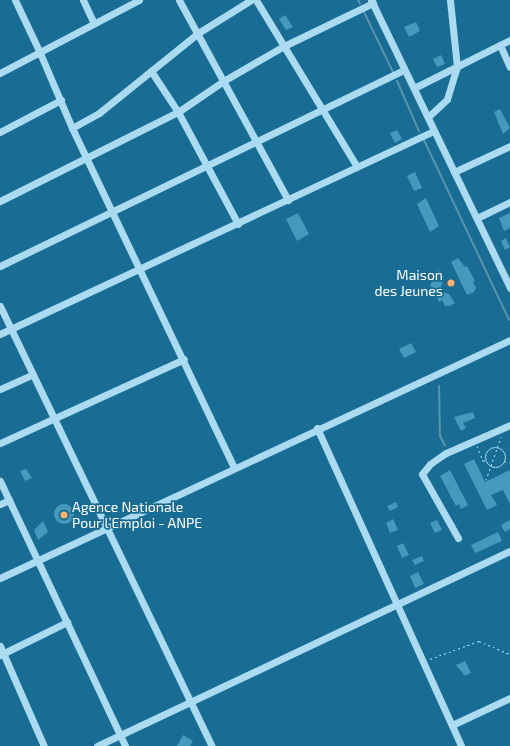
<!DOCTYPE html>
<html>
<head>
<meta charset="utf-8">
<style>
  body { margin:0 }
  #map { position:relative; width:510px; height:746px; overflow:hidden; background:#196d94; font-family:"Exo 2",sans-serif }
  div>[style] { position:absolute }
  [style*='--x'] { left:calc(var(--x)*1px); top:calc(var(--y)*1px); width:calc(var(--w)*1px); rotate:calc(var(--a)*1deg) }
  .stream>* { height:2px; margin:-1px; padding:0 1px; transform-origin:1px; border-radius:1px; background:#5b93ad }
  .building>* { inset:0; background:#4699bd }
  .round { border-radius:50% }
  .path>* { height:1px; margin-top:-0.5px; transform-origin:0; background:repeating-linear-gradient(90deg,#abdbf0 0 2px,transparent 0 5px) }
  .path>.ring { margin:-0.5px; padding:0; box-sizing:content-box; background:none; border:1px solid #abdbf0; border-radius:50% }
  .minor>* { height:7px; margin:-3.5px; padding:0 3.5px; transform-origin:3.5px; border-radius:3.5px; background:#abdbf0 }
  .dots>* { width:11px; height:11px; translate:-50% -50%; box-sizing:border-box; border:2px solid #196d94; border-radius:50% }
  span { translate:-50% -50%; white-space:nowrap; text-align:center; line-height:1.15; -webkit-text-stroke:3.5px #196d94; paint-order:stroke }
  .poi-label { font-size:14px; color:#fff }
  .right { translate:-100% -50%; text-align:right }
  .left { translate:0 -50%; text-align:left }
</style>
</head>
<body>
<div id="map">
  <div class="stream">
    <i style="--x:358;--y:0;--w:4;--a:63"></i>
    <i style="--x:364;--y:12;--w:67;--a:64.2"></i>
    <i style="--x:397;--y:81;--w:55;--a:66.3"></i>
    <i style="--x:424;--y:140;--w:199;--a:64.7"></i>
    <i style="--x:439;--y:386;--w:50;--a:88.9"></i>
    <i style="--x:440;--y:436;--w:11;--a:63"></i>
  </div>
  <div class="building">
    <i style="clip-path:polygon(285px 15px,293px 27px,286px 30px,279px 19px)"></i>
    <i style="clip-path:polygon(416px 22px,420px 31px,409px 37px,404px 27px)"></i>
    <i style="clip-path:polygon(441px 55px,445px 64px,437px 67px,433px 59px)"></i>
    <i style="clip-path:polygon(500px 109px,510px 128px,503px 134px,494px 112px)"></i>
    <i style="clip-path:polygon(397px 130px,402px 139px,395px 143px,390px 133px)"></i>
    <i style="clip-path:polygon(415px 172px,422px 188px,414px 191px,407px 176px)"></i>
    <i style="clip-path:polygon(426px 198px,439px 226px,430px 232px,417px 204px)"></i>
    <i style="clip-path:polygon(298px 213px,309px 234px,297px 241px,286px 219px)"></i>
    <i style="clip-path:polygon(510px 213px,510px 228px,504px 231px,499px 218px)"></i>
    <i style="clip-path:polygon(506px 238px,510px 247px,505px 250px,501px 241px)"></i>
    <i style="clip-path:polygon(458px 258px,465px 267px,467px 266px,475px 281px,473px 282px,476px 288px,474px 292px,467px 295px,451px 262px)"></i>
    <i style="clip-path:polygon(438px 270px,443px 280px,440px 291px,449px 294px,455px 303px,450px 306px,445px 306px,442px 300px,439px 302px,430px 284px,433px 282px,430px 276px)"></i>
    <i style="clip-path:polygon(411px 343px,416px 352px,404px 358px,399px 349px)"></i>
    <i style="clip-path:polygon(473px 412px,475px 418px,463px 423px,466px 428px,461px 431px,454px 417px)"></i>
    <i style="clip-path:polygon(474px 459px,485px 482px,510px 470px,510px 504px,503px 490px,491px 495px,497px 505px,487px 510px,464px 464px)"></i>
    <i style="clip-path:polygon(26px 469px,32px 478px,25px 481px,20px 471px)"></i>
    <i style="clip-path:polygon(450px 470px,468px 505px,461px 509px,459px 504px,456px 506px,440px 476px)"></i>
    <i style="clip-path:polygon(396px 502px,398px 507px,390px 511px,387px 506px)"></i>
    <i class="round" style="left:54px;top:504px;width:20px;height:20px"></i>
    <i style="clip-path:polygon(393px 519px,398px 530px,390px 533px,386px 523px)"></i>
    <i style="clip-path:polygon(437px 520px,442px 530px,435px 533px,430px 523px)"></i>
    <i style="clip-path:polygon(510px 520px,510px 529px,505px 532px,501px 525px)"></i>
    <i style="clip-path:polygon(43px 521px,48px 532px,38px 540px,34px 530px)"></i>
    <i style="clip-path:polygon(498px 532px,502px 541px,475px 553px,471px 545px)"></i>
    <i style="clip-path:polygon(403px 543px,409px 555px,402px 558px,397px 546px)"></i>
    <i style="clip-path:polygon(422px 556px,424px 561px,415px 565px,412px 560px)"></i>
    <i style="clip-path:polygon(418px 572px,424px 584px,415px 588px,410px 576px)"></i>
    <i style="clip-path:polygon(465px 661px,471px 673px,465px 676px,456px 665px)"></i>
    <i style="clip-path:polygon(183px 735px,193px 741px,190px 746px,177px 746px)"></i>
  </div>
  <div class="path">
    <i style="--x:477;--y:446;--w:16;--a:68"></i>
    <i style="--x:483;--y:461;--w:3;--a:-18"></i>
    <i class="ring" style="left:485px;top:447px;width:19px;height:19px"></i>
    <i style="--x:504;--y:461;--w:6;--a:18"></i>
    <i style="--x:486;--y:480;--w:46;--a:-70.8"></i>
    <i style="--x:430;--y:659;--w:52;--a:-20.2"></i>
    <i style="--x:479;--y:641;--w:34;--a:23"></i>
  </div>
  <div class="minor">
    <i style="--x:15;--y:0;--w:59;--a:64.7"></i>
    <i style="--x:40;--y:53;--w:82;--a:66.9"></i>
    <i style="--x:72;--y:128;--w:377;--a:64.5"></i>
    <i style="--x:83;--y:0;--w:26;--a:65"></i>
    <i style="--x:179;--y:0;--w:228;--a:61.4"></i>
    <i style="--x:256;--y:0;--w:195;--a:58.8"></i>
    <i style="--x:371;--y:0;--w:320;--a:64.2"></i>
    <i style="--x:500;--y:45;--w:24;--a:66"></i>
    <i style="--x:151;--y:71;--w:49;--a:56.6"></i>
    <i style="--x:178;--y:112;--w:127;--a:61.8"></i>
    <i style="--x:0;--y:73;--w:157;--a:-27.7"></i>
    <i style="--x:414;--y:88;--w:107;--a:-26.6"></i>
    <i style="--x:428;--y:117;--w:26;--a:-43"></i>
    <i style="--x:447;--y:99;--w:34;--a:-73"></i>
    <i style="--x:457;--y:67;--w:67;--a:-96"></i>
    <i style="--x:72;--y:128;--w:31;--a:-29"></i>
    <i style="--x:99;--y:113;--w:127;--a:-38.9"></i>
    <i style="--x:198;--y:33;--w:62;--a:-31.9"></i>
    <i style="--x:0;--y:132;--w:69;--a:-27.7"></i>
    <i style="--x:454;--y:172;--w:62;--a:-24.9"></i>
    <i style="--x:0;--y:201;--w:199;--a:-26.6"></i>
    <i style="--x:178;--y:112;--w:57;--a:-34.2"></i>
    <i style="--x:225;--y:80;--w:68;--a:-30"></i>
    <i style="--x:284;--y:46;--w:99;--a:-25.8"></i>
    <i style="--x:477;--y:218;--w:37;--a:-26"></i>
    <i style="--x:0;--y:266;--w:449;--a:-25.9"></i>
    <i style="--x:0;--y:306;--w:488;--a:64.3"></i>
    <i style="--x:0;--y:334;--w:479;--a:-25.1"></i>
    <i style="--x:0;--y:389;--w:36;--a:-24"></i>
    <i style="--x:317;--y:428;--w:349;--a:65.6"></i>
    <i style="--x:0;--y:443;--w:202;--a:-24.5"></i>
    <i style="--x:0;--y:481;--w:293;--a:64.7"></i>
    <i style="--x:0;--y:504;--w:10;--a:-24"></i>
    <i style="--x:458;--y:538;--w:73;--a:-119.4"></i>
    <i style="--x:422;--y:474;--w:13;--a:-51"></i>
    <i style="--x:430;--y:464;--w:19;--a:-35"></i>
    <i style="--x:446;--y:453;--w:70;--a:-23.6"></i>
    <i style="--x:0;--y:578;--w:563;--a:-25.02"></i>
    <i style="--x:0;--y:646;--w:109;--a:66.3"></i>
    <i style="--x:0;--y:655;--w:75;--a:-26.2"></i>
    <i style="--x:452;--y:725;--w:64;--a:-25"></i>
    <i style="--x:97;--y:746;--w:457;--a:-25.3"></i>
  </div>
  <div class="dots">
    <i style="left:451px;top:283px;background:#ffaf69"></i>
    <i style="left:64px;top:515px;background:#ffaf69"></i>
  </div>
  <div class="poi-label">
    <span class="right" style="left:443px;top:283px">Maison<br>des Jeunes</span>
    <span class="left" style="left:72px;top:515px">Agence Nationale<br>Pour l’Emploi - ANPE</span>
  </div>
</div>
</body>
</html>
